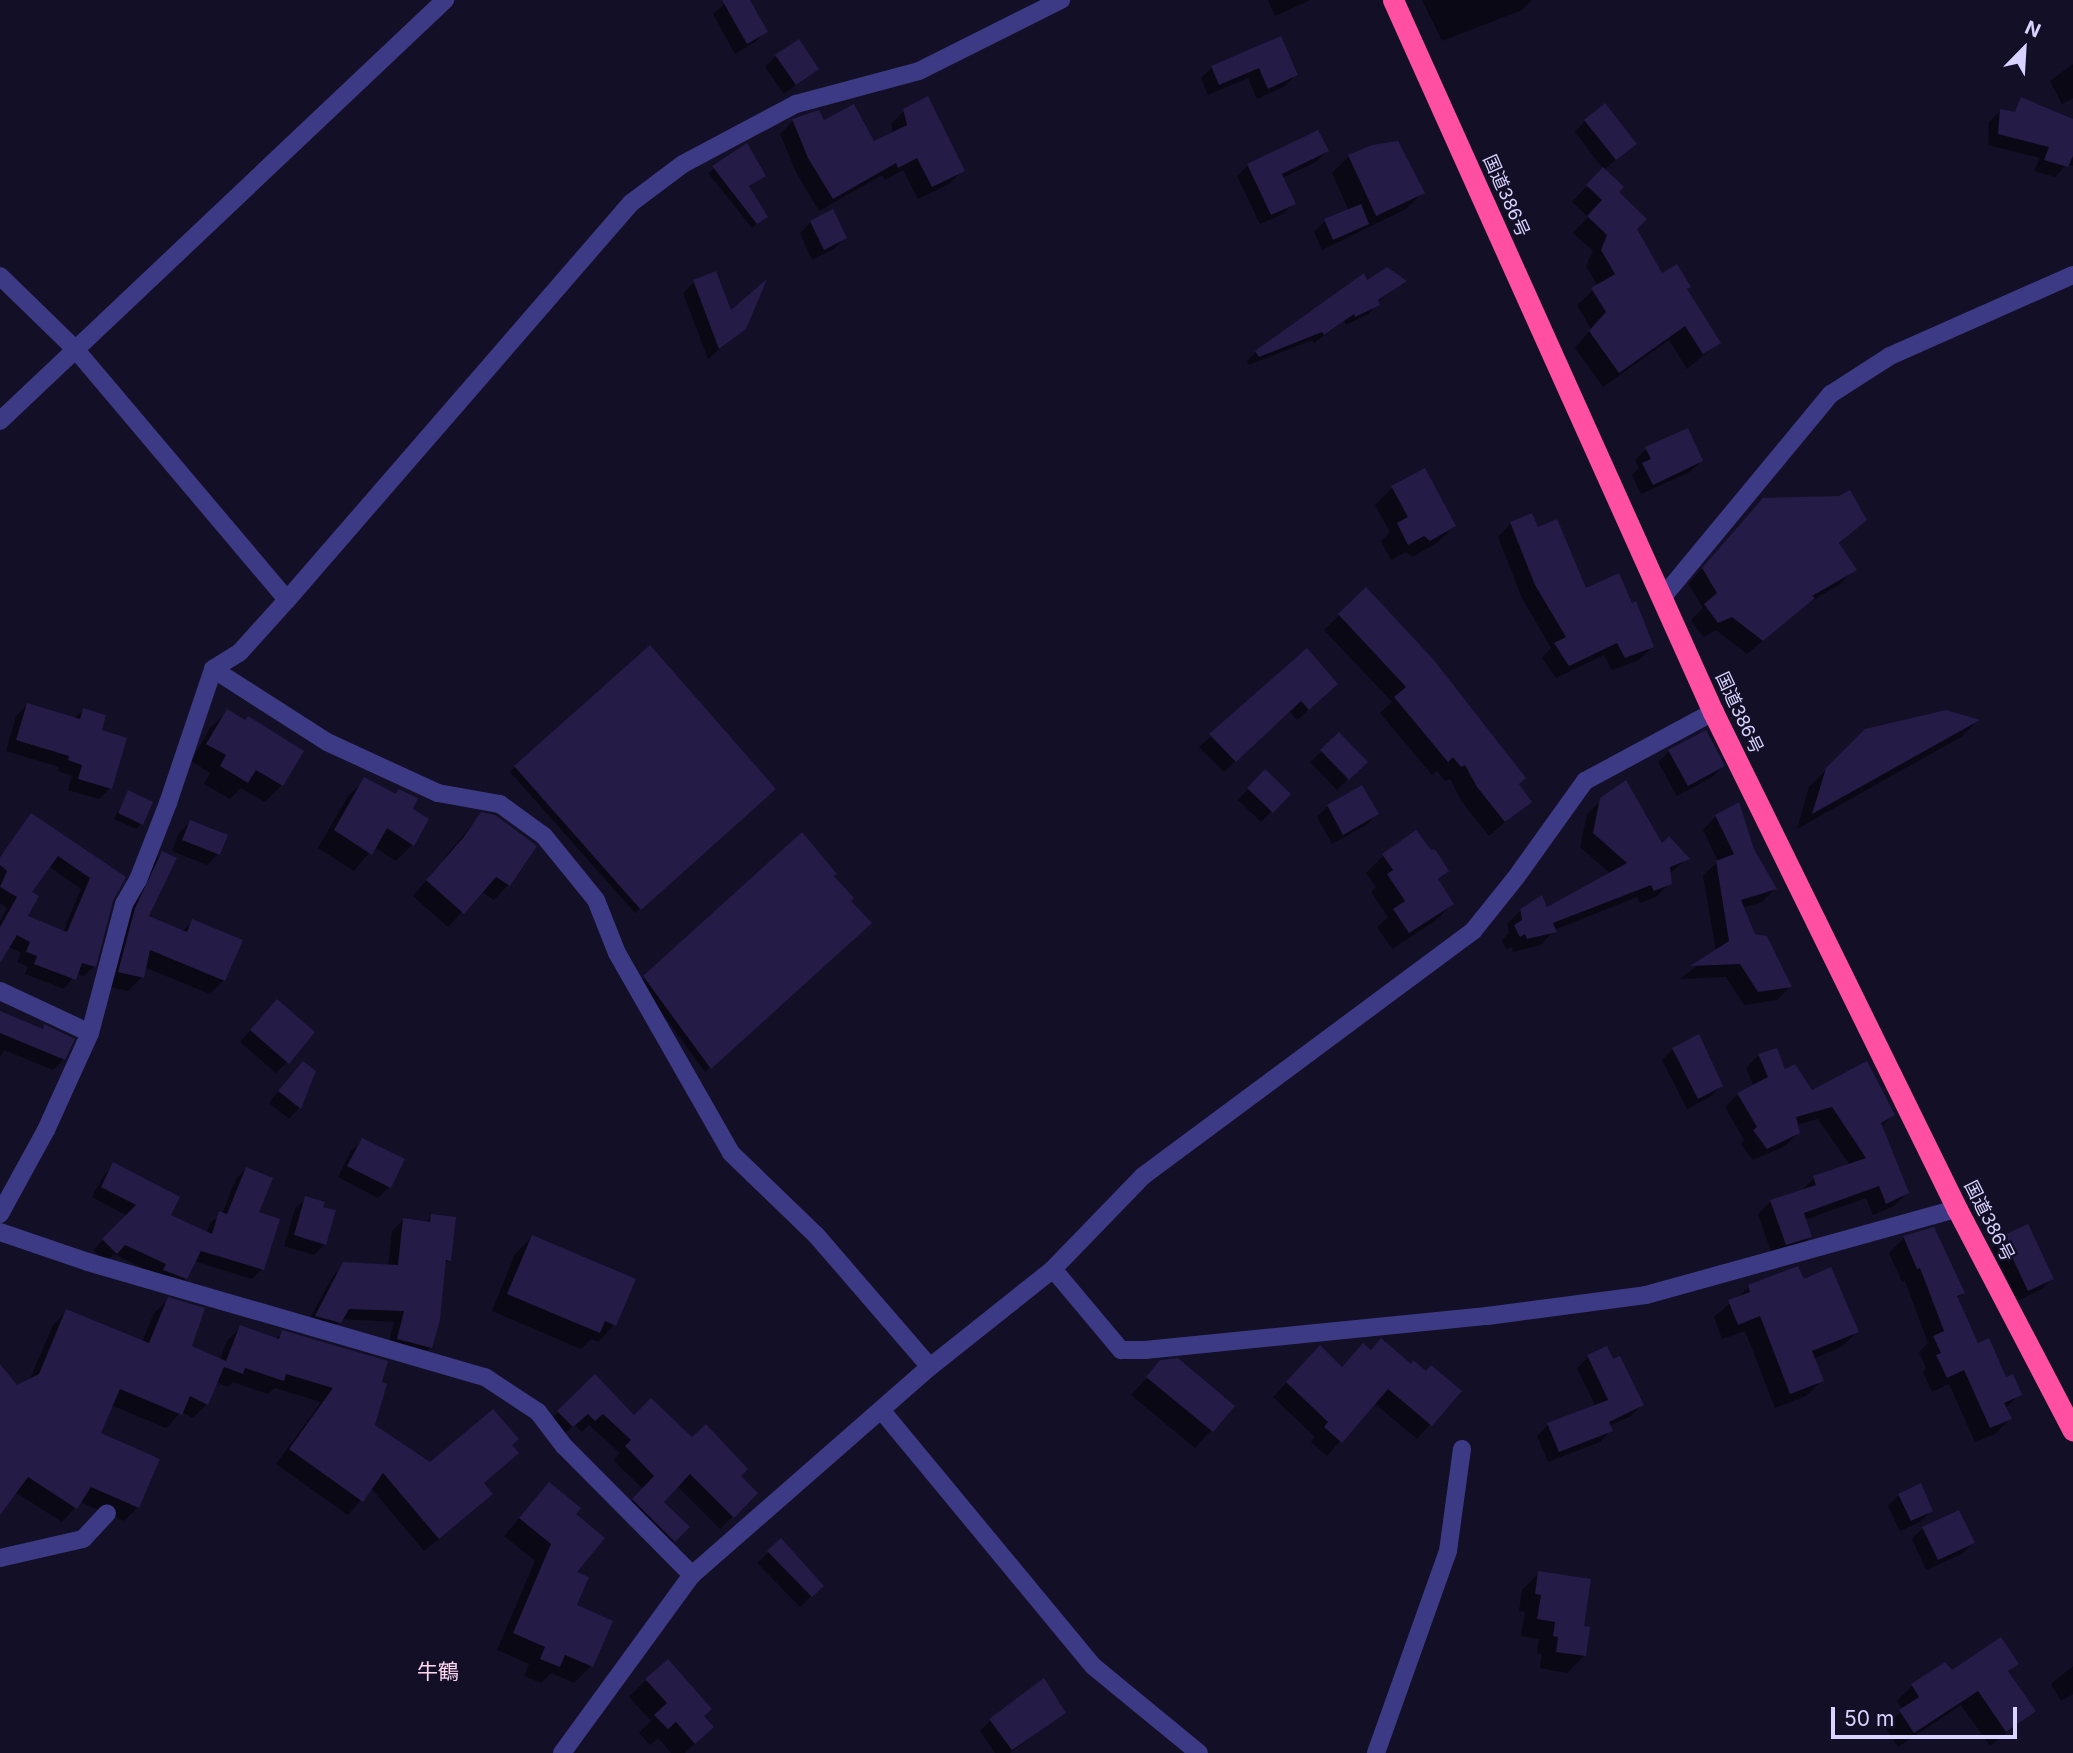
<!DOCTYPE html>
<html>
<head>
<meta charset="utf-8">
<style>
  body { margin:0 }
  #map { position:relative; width:2073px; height:1753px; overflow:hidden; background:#130f26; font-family:Inter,"Noto Sans JP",sans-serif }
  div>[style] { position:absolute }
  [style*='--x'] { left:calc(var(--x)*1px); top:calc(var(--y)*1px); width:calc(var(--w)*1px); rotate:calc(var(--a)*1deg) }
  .shadow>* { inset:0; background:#0007 }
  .building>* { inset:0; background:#241b47 }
  .minor>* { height:18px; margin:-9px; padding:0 9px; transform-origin:9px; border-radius:9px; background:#3d3a85 }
  .highway>* { height:21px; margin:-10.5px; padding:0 10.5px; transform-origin:10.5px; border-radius:10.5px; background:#ff4fa3 }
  span { translate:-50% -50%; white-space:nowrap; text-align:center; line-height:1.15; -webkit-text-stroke:5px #130f26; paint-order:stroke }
  .street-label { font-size:18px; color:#d9d4ff }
  .quarter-label { font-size:21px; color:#ffd6f0 }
  .north { position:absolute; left:1989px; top:14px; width:70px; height:70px; -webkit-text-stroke:5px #130f26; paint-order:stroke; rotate:24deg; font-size:19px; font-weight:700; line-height:28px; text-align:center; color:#d9d4ff }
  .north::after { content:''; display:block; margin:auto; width:24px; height:32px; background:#d9d4ff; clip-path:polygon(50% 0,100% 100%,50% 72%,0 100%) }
  .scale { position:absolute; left:1831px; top:1707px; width:186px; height:32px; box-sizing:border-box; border:4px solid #d9d4ff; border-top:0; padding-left:9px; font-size:21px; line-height:24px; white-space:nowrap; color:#d9d4ff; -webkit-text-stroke:5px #130f26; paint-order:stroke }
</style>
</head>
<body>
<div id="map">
  <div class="shadow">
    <i style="clip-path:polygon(729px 0,748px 0,766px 31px,755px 42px,735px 54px,713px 14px)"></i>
    <i style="clip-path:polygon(1268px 0,1310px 0,1275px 16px)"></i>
    <i style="clip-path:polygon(1422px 0,1532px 0,1522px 10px,1442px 41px)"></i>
    <i style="clip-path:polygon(1280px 38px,1296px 75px,1285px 86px,1257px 99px,1248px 78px,1208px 95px,1201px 78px,1212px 67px)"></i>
    <i style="clip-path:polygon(776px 56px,817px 69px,784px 94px,765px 67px)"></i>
    <i style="clip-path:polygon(2073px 64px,2073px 98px,2062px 104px,2050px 81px)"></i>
    <i style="clip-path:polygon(904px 111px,963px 170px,949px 184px,918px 199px,903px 170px,885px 180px,882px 175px,819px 211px,796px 172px,780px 134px,793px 121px,823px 123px,874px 144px,893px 134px,891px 124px)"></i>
    <i style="clip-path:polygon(2000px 111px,2073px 142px,2073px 166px,2067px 164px,2055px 177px,2034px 171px,2040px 158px,1988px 145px,1989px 122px)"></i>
    <i style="clip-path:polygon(1585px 121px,1634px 144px,1604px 170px,1661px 275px,1685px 290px,1719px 342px,1687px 369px,1669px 340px,1603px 387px,1575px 348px,1591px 329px,1577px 305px,1598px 286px,1586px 266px,1593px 251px,1573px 233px,1588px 217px,1572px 202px,1603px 169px,1575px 132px)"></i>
    <i style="clip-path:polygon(746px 145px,764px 176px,748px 187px,765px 217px,752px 228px,708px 173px)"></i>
    <i style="clip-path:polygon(1327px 151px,1316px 162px,1282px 178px,1294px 203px,1283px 214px,1260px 224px,1237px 176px,1248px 165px)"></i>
    <i style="clip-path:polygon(1349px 156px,1423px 192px,1406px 209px,1322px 250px,1314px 232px,1325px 221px,1349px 211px,1332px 173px)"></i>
    <i style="clip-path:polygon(811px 222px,845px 238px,834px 249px,812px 260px,800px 233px)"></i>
    <i style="clip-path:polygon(694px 282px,745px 328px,708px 359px,683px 293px)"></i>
    <i style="clip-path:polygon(1367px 282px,1404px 282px,1377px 302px,1369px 314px,1346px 325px,1344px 321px,1314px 343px,1312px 340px,1249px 365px,1247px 361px,1256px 352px)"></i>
    <i style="clip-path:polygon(1646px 449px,1701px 461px,1690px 472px,1641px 494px,1632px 475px,1639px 468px,1635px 460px)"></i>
    <i style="clip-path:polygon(1424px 471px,1454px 526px,1437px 543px,1412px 557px,1406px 552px,1391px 560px,1381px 541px,1390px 532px,1375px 505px,1392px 488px)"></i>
    <i style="clip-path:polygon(1764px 499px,1865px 519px,1838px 545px,1854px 569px,1840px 584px,1807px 604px,1747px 654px,1716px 630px,1703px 637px,1691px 620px,1703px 608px,1688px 584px)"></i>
    <i style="clip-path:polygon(1511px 523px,1537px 529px,1585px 590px,1652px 647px,1639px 660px,1612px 670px,1604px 655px,1556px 678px,1542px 658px,1551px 648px,1521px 596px,1498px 537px)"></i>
    <i style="clip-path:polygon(1366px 590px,1530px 801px,1489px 836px,1462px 802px,1450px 779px,1445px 781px,1437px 771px,1432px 775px,1380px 713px,1392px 702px,1324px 630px)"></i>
    <i style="clip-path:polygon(1306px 651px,1325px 695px,1297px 720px,1289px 710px,1224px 772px,1199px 747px)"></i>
    <i style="clip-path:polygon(27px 705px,74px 719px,83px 710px,100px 732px,110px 788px,99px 799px,68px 790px,72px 776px,58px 771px,59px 767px,6px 751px,16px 716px)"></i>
    <i style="clip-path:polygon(227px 712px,282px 785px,265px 802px,241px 788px,230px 799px,204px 784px,210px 773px,191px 761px,210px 728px)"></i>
    <i style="clip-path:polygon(1977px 721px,1961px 737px,1797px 829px,1809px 787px,1866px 730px)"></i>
    <i style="clip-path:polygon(1339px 735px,1365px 762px,1337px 790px,1310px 762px)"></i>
    <i style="clip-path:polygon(1669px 751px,1723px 766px,1712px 777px,1677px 796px,1658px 762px)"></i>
    <i style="clip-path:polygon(515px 767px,769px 794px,635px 913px,510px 772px)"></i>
    <i style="clip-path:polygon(1265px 771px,1289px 794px,1261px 822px,1238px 800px)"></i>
    <i style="clip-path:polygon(365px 780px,411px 810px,413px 844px,396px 861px,374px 847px,354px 871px,318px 848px,348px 796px)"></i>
    <i style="clip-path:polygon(128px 792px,141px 824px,136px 829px,114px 819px)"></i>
    <i style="clip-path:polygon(1601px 800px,1661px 845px,1687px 859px,1669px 874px,1670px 883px,1656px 897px,1640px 903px,1637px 897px,1554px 930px,1541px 945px,1513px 952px,1512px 947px,1506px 949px,1502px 940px,1509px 933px,1507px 924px,1521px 910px,1546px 910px,1611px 874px,1580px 847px,1587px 814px)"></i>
    <i style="clip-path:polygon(1328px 806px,1377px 814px,1366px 825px,1332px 844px,1317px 817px)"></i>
    <i style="clip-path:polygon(481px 814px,535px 846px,508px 885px,494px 900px,481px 891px,448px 927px,413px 896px)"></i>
    <i style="clip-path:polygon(evenodd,32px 816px,111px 900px,94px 966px,84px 976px,76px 974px,64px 989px,25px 974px,28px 967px,17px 962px,21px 953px,8px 946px,0 960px,0 922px,7px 908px,0 903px,0 856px,32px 816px,48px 866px,81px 889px,63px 932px,25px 917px,29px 892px,48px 866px)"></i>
    <i style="clip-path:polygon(1716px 816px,1752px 850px,1775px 889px,1762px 902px,1742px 908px,1754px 936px,1790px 987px,1777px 1000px,1744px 1005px,1726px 977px,1680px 979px,1716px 951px,1703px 876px,1718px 861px,1703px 830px)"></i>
    <i style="clip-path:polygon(190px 822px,218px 854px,207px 865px,172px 851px,179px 833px)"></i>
    <i style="clip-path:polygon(1416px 832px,1447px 871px,1437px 881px,1452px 904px,1435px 921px,1392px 949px,1377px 927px,1388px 917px,1371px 892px,1376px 887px,1366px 873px,1383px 856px)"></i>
    <i style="clip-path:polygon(802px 835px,852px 898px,849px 901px,869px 923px,705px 1072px,639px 982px)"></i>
    <i style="clip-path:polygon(162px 853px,147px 917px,182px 932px,192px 921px,224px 980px,210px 994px,144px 967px,142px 977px,128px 991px,105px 986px,121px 924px,148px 867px)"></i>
    <i style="clip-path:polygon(0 1012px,41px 1030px,45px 1026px,64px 1059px,53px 1070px,4px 1050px,0 1057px)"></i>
    <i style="clip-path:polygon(266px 1012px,287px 1062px,276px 1073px,240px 1042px)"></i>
    <i style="clip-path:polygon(1673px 1049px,1721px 1086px,1710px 1097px,1687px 1109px,1662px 1060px)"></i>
    <i style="clip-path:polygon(1759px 1055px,1812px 1092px,1893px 1115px,1881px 1127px,1907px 1193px,1894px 1206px,1873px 1215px,1866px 1198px,1804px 1220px,1810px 1237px,1797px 1250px,1773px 1257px,1758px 1214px,1771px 1201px,1801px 1191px,1814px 1178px,1850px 1165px,1818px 1119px,1796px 1125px,1798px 1133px,1785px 1146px,1753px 1160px,1741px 1144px,1744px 1140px,1725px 1107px,1738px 1094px,1754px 1086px,1746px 1068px)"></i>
    <i style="clip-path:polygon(314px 1072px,299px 1108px,289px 1119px,269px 1103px,292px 1074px)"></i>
    <i style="clip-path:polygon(362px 1140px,389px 1187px,378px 1198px,338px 1177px,351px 1151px)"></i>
    <i style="clip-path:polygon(114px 1164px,169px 1215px,207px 1233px,210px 1223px,222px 1214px,236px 1179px,246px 1169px,262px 1269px,252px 1279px,194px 1261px,186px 1278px,176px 1288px,157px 1275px,114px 1254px,105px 1263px,93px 1250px,127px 1216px,92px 1197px,104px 1175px)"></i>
    <i style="clip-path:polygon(306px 1198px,321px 1208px,325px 1244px,314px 1255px,284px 1246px,295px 1209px)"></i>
    <i style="clip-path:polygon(432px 1216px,449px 1260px,444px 1265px,431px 1347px,420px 1358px,387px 1350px,394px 1322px,341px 1319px,328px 1334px,305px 1327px,333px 1276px,344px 1264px,388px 1266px,392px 1231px,403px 1220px,425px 1223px)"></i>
    <i style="clip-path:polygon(1933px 1229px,1963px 1293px,1956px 1299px,1977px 1346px,2020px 1394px,2005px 1409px,2010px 1419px,1995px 1434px,1975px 1442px,1949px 1384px,1932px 1392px,1923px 1372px,1926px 1368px,1919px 1352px,1928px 1343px,1905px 1281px,1902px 1282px,1889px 1253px,1904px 1238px)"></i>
    <i style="clip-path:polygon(532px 1237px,614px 1325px,598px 1342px,591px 1339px,581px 1349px,492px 1311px,515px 1254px)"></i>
    <i style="clip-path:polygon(2003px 1238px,2052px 1279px,2040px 1290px,2017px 1301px,1992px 1249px)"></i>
    <i style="clip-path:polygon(1803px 1281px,1857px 1332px,1841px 1347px,1813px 1359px,1821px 1381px,1806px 1396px,1775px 1408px,1745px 1331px,1722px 1339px,1714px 1317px,1749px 1287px)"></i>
    <i style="clip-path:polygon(169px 1299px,190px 1347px,220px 1360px,227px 1341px,241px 1327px,275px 1340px,283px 1332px,373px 1426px,430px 1465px,510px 1446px,482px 1484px,477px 1508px,424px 1551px,371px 1488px,348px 1515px,276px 1464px,321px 1402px,275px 1388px,268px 1394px,233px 1382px,228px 1387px,216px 1382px,207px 1404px,193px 1418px,181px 1412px,166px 1428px,111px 1405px,99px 1434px,138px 1507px,124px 1521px,80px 1502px,62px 1522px,15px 1492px,0 1512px,0 1385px,17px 1387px,29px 1381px,53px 1325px,67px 1311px,142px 1342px,154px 1313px)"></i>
    <i style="clip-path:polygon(1370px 1352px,1425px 1373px,1459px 1391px,1417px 1439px,1374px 1403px,1327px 1456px,1311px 1442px,1315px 1437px,1273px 1397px,1306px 1362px,1341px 1369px)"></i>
    <i style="clip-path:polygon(1588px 1357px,1642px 1405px,1631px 1416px,1609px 1426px,1611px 1430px,1600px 1442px,1548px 1462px,1537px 1436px,1548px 1425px,1596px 1407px,1577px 1368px)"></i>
    <i style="clip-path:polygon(1161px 1362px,1233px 1406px,1195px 1448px,1131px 1395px)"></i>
    <i style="clip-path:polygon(595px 1377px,634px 1417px,692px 1440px,756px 1493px,720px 1529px,677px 1486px,662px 1502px,688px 1527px,662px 1553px,621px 1512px,643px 1489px,613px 1460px,620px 1453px,589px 1425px,582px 1432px,575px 1425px,559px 1438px,546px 1424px)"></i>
    <i style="clip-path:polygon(549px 1484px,574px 1514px,574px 1606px,591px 1666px,574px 1683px,551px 1673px,541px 1683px,524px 1676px,529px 1664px,497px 1650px,535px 1561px,504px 1536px)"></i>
    <i style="clip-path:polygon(1899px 1495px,1931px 1511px,1920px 1522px,1900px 1531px,1888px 1506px)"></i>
    <i style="clip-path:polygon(1923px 1528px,1973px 1543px,1962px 1554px,1926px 1570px,1912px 1539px)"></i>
    <i style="clip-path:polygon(781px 1541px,822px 1586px,800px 1607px,757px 1563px)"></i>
    <i style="clip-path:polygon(1539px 1573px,1582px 1627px,1584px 1656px,1567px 1673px,1540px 1668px,1542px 1654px,1537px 1653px,1539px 1639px,1521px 1636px,1525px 1612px,1519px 1611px,1522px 1590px)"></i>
    <i style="clip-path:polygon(2017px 1663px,2007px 1673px,2034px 1711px,1990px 1746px,1961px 1705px,1898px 1747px,1885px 1727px,1903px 1710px,1897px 1701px,1912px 1686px,1951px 1673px)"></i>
    <i style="clip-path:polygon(2073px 1666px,2073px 1694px,2061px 1701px,2051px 1684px)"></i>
    <i style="clip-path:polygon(646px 1680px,702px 1717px,711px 1727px,685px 1753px,671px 1753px,658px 1738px,650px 1745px,639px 1733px,651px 1721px,629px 1697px)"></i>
    <i style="clip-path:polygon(1064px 1712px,1010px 1753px,995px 1753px,980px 1731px,991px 1720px)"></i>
  </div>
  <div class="building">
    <i style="clip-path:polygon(722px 0,750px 0,768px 32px,747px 44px)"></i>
    <i style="clip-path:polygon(1281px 36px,1298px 75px,1268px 89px,1259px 68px,1219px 85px,1211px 66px)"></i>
    <i style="clip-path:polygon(799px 39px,819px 69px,796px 85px,775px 55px)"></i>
    <i style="clip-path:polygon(928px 96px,965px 171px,932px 187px,917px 158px,898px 168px,896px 163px,833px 199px,808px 158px,792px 119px,819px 110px,824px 120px,854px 104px,874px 141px,907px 125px,903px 109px)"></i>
    <i style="clip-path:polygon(2021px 97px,2073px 119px,2073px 156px,2068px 167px,2044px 160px,2049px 147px,1998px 134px,2000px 109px,2015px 112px)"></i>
    <i style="clip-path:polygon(1605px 103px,1637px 144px,1616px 160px,1584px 120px)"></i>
    <i style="clip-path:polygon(1318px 130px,1329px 151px,1282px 174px,1296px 204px,1271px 215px,1247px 164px)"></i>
    <i style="clip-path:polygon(1398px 141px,1425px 193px,1376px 216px,1348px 155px,1372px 145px)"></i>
    <i style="clip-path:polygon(747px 143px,766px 176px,749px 186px,768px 217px,757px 224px,712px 166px)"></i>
    <i style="clip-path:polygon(1603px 167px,1624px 187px,1619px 192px,1647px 219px,1637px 229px,1662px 273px,1677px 264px,1691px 287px,1687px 289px,1721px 343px,1703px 354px,1685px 326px,1619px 373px,1589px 331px,1606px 312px,1591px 288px,1615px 274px,1601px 250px,1607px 235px,1587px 216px,1602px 200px,1586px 185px)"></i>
    <i style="clip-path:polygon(1361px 204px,1369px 224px,1333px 240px,1324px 219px)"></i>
    <i style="clip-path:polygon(833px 209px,847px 238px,824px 250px,810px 221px)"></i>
    <i style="clip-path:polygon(1387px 267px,1407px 281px,1378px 300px,1380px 305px,1355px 317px,1354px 314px,1324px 335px,1322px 332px,1259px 357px,1255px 351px,1364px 273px,1367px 280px)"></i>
    <i style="clip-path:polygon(716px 271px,731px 310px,767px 279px,746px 329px,719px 349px,693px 280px)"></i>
    <i style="clip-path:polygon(1688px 428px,1703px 461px,1653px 485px,1642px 463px,1651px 459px,1645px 447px)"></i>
    <i style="clip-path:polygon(1425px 468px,1456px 526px,1430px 541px,1424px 536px,1408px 545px,1397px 523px,1408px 517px,1391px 486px)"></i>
    <i style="clip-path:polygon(1850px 490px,1867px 520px,1839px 543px,1857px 570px,1812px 596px,1815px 598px,1763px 641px,1732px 617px,1718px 623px,1704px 604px,1717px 593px,1702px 568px,1763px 498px,1839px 496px)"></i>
    <i style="clip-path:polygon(1532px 513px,1538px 527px,1557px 519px,1586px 588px,1619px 573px,1632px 603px,1636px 601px,1654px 647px,1625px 658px,1617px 643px,1569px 666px,1554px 643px,1566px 637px,1535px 585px,1510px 522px)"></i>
    <i style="clip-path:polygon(1366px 587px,1433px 659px,1526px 778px,1519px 784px,1532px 802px,1505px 822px,1477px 787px,1465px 765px,1461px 767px,1453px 757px,1448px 762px,1394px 697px,1406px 687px,1338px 614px)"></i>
    <i style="clip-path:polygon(650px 645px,776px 789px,641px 910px,514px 766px)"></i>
    <i style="clip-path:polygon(1307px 648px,1338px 684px,1309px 710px,1301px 701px,1236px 762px,1209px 734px)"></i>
    <i style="clip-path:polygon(27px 703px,80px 719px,83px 708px,106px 715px,102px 730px,127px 738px,112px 789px,78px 779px,82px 765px,68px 760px,69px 756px,16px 740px)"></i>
    <i style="clip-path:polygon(227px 709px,245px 720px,248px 716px,304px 751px,283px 786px,256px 770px,248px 783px,220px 766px,226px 755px,206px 744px)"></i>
    <i style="clip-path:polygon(1946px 710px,1980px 720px,1812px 814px,1826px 768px,1865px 729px)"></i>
    <i style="clip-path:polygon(1706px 730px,1725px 766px,1688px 786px,1668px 750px)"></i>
    <i style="clip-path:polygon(1339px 732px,1368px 762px,1349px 780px,1320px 750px)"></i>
    <i style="clip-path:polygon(1265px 769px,1291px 794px,1273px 813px,1247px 788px)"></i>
    <i style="clip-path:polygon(364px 777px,396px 794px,398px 789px,418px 798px,413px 809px,429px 819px,414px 846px,387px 828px,372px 855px,334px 830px)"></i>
    <i style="clip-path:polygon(1626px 780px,1662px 843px,1669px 836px,1690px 859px,1670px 867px,1672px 884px,1654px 891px,1651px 885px,1553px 923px,1557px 932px,1527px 939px,1525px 934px,1520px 937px,1514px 925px,1522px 920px,1520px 909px,1542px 895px,1547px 907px,1627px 863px,1593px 833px,1600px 798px)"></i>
    <i style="clip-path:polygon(1362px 785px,1379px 814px,1343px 835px,1327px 805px)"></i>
    <i style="clip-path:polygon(128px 790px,153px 802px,143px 825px,118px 813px)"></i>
    <i style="clip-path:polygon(1739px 802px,1754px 849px,1777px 889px,1741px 900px,1755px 934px,1767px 936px,1792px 987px,1758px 992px,1740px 964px,1690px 966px,1729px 941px,1716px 861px,1734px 854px,1715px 815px)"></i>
    <i style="clip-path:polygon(481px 812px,495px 815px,537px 846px,510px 886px,496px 877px,464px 914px,426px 880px,463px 838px)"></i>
    <i style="clip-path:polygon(evenodd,31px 813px,126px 877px,113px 901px,96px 967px,82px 963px,76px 980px,34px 964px,37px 956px,26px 952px,30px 942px,17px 935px,0 963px,0 927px,17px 897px,0 887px,7px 871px,0 865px,0 857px,31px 813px,58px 856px,90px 878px,67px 932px,28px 916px,39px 896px,32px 892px,58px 856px)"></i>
    <i style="clip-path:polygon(190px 820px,228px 835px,220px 855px,182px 840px)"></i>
    <i style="clip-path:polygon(1416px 830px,1431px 850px,1435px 849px,1449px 871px,1438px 879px,1454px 904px,1409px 933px,1393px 909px,1405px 901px,1387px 874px,1393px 870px,1382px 854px)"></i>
    <i style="clip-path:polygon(802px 832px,837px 874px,834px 876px,854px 898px,851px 901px,872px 923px,711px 1069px,643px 976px)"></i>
    <i style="clip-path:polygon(162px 851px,177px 858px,149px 916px,187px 932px,192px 919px,243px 940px,225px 981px,150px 950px,144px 978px,118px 972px,135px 908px)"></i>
    <i style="clip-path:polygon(277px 999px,315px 1032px,289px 1064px,250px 1030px)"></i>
    <i style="clip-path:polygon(0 1011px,43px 1029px,44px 1024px,75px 1039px,65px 1060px,0 1033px)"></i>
    <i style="clip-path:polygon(1699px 1034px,1723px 1086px,1698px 1099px,1672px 1048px)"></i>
    <i style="clip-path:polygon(1777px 1048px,1785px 1069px,1795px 1064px,1812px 1090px,1867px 1061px,1895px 1115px,1881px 1123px,1909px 1193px,1886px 1204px,1879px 1186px,1804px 1213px,1812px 1237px,1786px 1245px,1770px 1200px,1816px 1185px,1813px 1176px,1866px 1158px,1832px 1107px,1796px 1117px,1800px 1133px,1767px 1149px,1753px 1130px,1757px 1127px,1737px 1093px,1768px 1077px,1758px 1054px)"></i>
    <i style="clip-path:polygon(303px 1061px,316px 1071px,301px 1109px,278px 1091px)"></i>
    <i style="clip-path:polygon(362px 1138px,405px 1159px,391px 1188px,347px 1166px)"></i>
    <i style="clip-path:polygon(113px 1162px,180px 1197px,171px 1215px,212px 1234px,219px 1211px,227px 1214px,246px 1167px,273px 1178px,259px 1212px,280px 1219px,264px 1270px,201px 1251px,187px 1279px,163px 1270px,166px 1264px,125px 1245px,117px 1254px,102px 1239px,136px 1205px,101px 1187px)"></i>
    <i style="clip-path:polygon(305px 1196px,325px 1202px,323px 1207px,336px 1210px,326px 1245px,294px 1235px)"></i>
    <i style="clip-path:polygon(431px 1214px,456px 1217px,451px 1261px,446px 1260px,440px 1320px,432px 1348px,397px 1339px,404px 1311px,349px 1309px,341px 1323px,315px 1316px,343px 1262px,398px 1265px,403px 1218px,430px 1222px)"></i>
    <i style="clip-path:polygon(2028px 1224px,2054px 1279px,2028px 1291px,2002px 1236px)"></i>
    <i style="clip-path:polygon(1934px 1227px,1965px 1293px,1957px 1296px,1978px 1343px,1989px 1338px,2006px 1377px,2013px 1374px,2022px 1395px,2004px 1403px,2012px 1419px,1990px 1428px,1964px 1370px,1947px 1378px,1936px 1355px,1941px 1353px,1933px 1336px,1944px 1331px,1920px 1268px,1917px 1269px,1903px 1236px)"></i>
    <i style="clip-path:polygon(532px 1235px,636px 1279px,616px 1326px,605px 1321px,600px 1333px,507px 1294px)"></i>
    <i style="clip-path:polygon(1798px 1266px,1804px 1279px,1831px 1267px,1859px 1332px,1812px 1351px,1824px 1381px,1790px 1394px,1760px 1316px,1738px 1325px,1728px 1300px,1750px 1292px,1748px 1285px)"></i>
    <i style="clip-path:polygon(168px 1297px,205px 1308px,192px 1346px,226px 1361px,240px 1325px,279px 1339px,282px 1330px,388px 1361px,382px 1382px,387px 1384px,375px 1425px,430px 1462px,493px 1409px,519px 1439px,512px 1445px,519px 1453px,484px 1483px,493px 1494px,439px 1539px,383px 1473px,363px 1502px,289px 1449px,333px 1388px,286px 1374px,284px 1381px,245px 1368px,243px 1374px,224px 1367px,208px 1405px,190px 1396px,182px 1415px,120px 1389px,101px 1433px,160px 1459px,139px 1508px,91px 1487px,77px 1509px,28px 1477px,0 1515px,0 1364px,17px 1385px,39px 1374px,66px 1309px,149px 1343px)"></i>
    <i style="clip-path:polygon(1381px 1338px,1411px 1364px,1413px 1360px,1426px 1371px,1431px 1365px,1462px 1391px,1432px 1426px,1388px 1389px,1342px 1443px,1324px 1427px,1328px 1422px,1286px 1382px,1320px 1345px,1342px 1367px,1363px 1343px,1371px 1350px)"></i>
    <i style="clip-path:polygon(1607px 1346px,1613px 1359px,1620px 1356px,1644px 1405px,1609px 1422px,1613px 1431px,1559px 1452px,1547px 1423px,1608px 1400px,1587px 1355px)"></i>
    <i style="clip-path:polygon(1178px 1358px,1235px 1406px,1213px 1432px,1146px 1377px,1160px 1360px)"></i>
    <i style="clip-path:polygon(595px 1374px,634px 1415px,651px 1398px,692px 1437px,706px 1424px,748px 1469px,741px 1476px,758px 1493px,734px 1518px,690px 1474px,664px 1502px,690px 1527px,675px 1542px,632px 1499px,654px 1476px,625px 1446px,631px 1440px,603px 1414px,595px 1421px,588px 1414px,573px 1427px,557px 1411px)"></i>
    <i style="clip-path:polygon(549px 1482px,581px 1508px,576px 1514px,605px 1538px,577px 1572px,589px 1577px,577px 1605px,613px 1621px,593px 1667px,565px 1655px,560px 1667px,540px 1659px,545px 1647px,513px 1633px,551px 1544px,519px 1518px)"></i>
    <i style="clip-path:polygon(1921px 1483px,1933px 1511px,1911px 1521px,1898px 1494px)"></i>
    <i style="clip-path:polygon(1959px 1510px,1975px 1543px,1938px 1560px,1922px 1527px)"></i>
    <i style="clip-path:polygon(781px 1538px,824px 1586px,812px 1597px,767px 1551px)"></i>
    <i style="clip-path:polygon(1538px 1571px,1591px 1579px,1584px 1626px,1590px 1627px,1586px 1656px,1556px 1652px,1558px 1637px,1553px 1636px,1555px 1622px,1537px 1619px,1541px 1595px,1535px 1594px)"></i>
    <i style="clip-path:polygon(2001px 1637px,2019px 1664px,2008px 1671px,2036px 1711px,2006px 1732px,1978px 1691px,1914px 1733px,1899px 1710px,1919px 1697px,1911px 1684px,1945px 1662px,1952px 1670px)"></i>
    <i style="clip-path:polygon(668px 1659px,712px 1709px,704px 1716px,714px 1727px,695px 1744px,676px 1722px,668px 1729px,654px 1715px,667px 1703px,645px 1679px)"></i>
    <i style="clip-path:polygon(1044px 1678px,1066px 1713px,1012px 1750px,989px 1719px)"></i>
  </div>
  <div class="minor">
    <i style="--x:0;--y:276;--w:106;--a:44.2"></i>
    <i style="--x:76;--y:350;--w:327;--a:49.8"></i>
    <i style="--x:0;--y:421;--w:613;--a:-43.41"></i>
    <i style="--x:1662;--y:598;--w:265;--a:-50.4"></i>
    <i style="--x:1831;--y:394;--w:70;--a:-32.8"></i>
    <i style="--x:1890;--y:356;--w:200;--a:-23.9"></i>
    <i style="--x:213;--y:669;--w:135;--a:32.6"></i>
    <i style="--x:327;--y:742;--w:122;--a:24.7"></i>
    <i style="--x:438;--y:793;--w:63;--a:10.1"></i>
    <i style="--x:500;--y:804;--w:54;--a:36"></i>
    <i style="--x:544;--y:836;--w:82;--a:50.9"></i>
    <i style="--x:596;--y:900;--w:57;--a:68.4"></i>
    <i style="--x:617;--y:953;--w:230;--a:60.3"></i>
    <i style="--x:731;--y:1153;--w:118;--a:44"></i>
    <i style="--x:816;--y:1235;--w:174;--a:49.2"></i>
    <i style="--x:0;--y:991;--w:99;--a:25"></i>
    <i style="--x:0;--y:1214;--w:96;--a:-61.3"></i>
    <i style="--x:46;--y:1130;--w:107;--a:-65.6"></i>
    <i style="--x:90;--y:1033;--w:133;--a:-75.2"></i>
    <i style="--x:124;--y:904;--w:28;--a:-60"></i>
    <i style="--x:138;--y:880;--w:83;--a:-68.7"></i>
    <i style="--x:168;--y:803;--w:141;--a:-71.4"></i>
    <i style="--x:213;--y:669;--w:32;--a:-32"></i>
    <i style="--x:240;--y:652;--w:70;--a:-47.9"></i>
    <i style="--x:287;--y:600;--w:525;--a:-49.09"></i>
    <i style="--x:631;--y:203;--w:65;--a:-36.9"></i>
    <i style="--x:683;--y:164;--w:128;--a:-28"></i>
    <i style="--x:796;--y:104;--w:127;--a:-15"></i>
    <i style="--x:919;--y:71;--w:159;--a:-26.6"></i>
    <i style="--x:0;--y:1232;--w:93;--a:18.8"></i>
    <i style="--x:88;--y:1262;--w:413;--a:16.2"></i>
    <i style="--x:485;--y:1377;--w:64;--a:33.4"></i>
    <i style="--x:538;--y:1412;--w:43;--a:52.6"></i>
    <i style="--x:564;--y:1446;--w:182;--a:45.2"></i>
    <i style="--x:1053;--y:1269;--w:106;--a:50"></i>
    <i style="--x:1121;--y:1350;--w:24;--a:0"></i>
    <i style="--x:1145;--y:1350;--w:344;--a:-5.7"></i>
    <i style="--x:1487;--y:1316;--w:160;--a:-7.5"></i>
    <i style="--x:1646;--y:1295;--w:323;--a:-15.5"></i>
    <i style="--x:882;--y:1411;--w:331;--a:50.4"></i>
    <i style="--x:1093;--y:1666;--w:137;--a:39.4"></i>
    <i style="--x:0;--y:1558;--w:85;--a:-12.9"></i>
    <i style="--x:83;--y:1539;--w:35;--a:-47"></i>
    <i style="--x:562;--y:1753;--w:220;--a:-53.9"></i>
    <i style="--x:692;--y:1575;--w:316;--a:-41.2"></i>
    <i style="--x:930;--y:1367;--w:157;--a:-38.5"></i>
    <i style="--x:1053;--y:1269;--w:129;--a:-45.9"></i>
    <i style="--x:1143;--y:1176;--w:411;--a:-36.6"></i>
    <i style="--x:1473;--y:931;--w:70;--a:-51.3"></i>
    <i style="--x:1517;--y:876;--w:117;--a:-54.4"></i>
    <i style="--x:1585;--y:781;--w:145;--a:-28.3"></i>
    <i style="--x:1376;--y:1753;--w:214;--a:-70.4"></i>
    <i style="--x:1448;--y:1551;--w:103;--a:-82.2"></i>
  </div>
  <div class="highway">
    <i style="--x:1393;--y:0;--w:781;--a:65.8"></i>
    <i style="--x:1713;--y:712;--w:554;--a:63.85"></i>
    <i style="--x:1957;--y:1209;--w:250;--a:62.4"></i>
  </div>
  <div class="street-label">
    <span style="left:1506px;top:196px;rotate:66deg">国道386号</span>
    <span style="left:1739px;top:713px;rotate:65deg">国道386号</span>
    <span style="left:1989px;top:1221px;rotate:63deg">国道386号</span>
  </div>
  <div class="quarter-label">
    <span style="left:438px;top:1672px">牛鶴</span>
  </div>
  <div class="north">N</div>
  <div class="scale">50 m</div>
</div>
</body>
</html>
